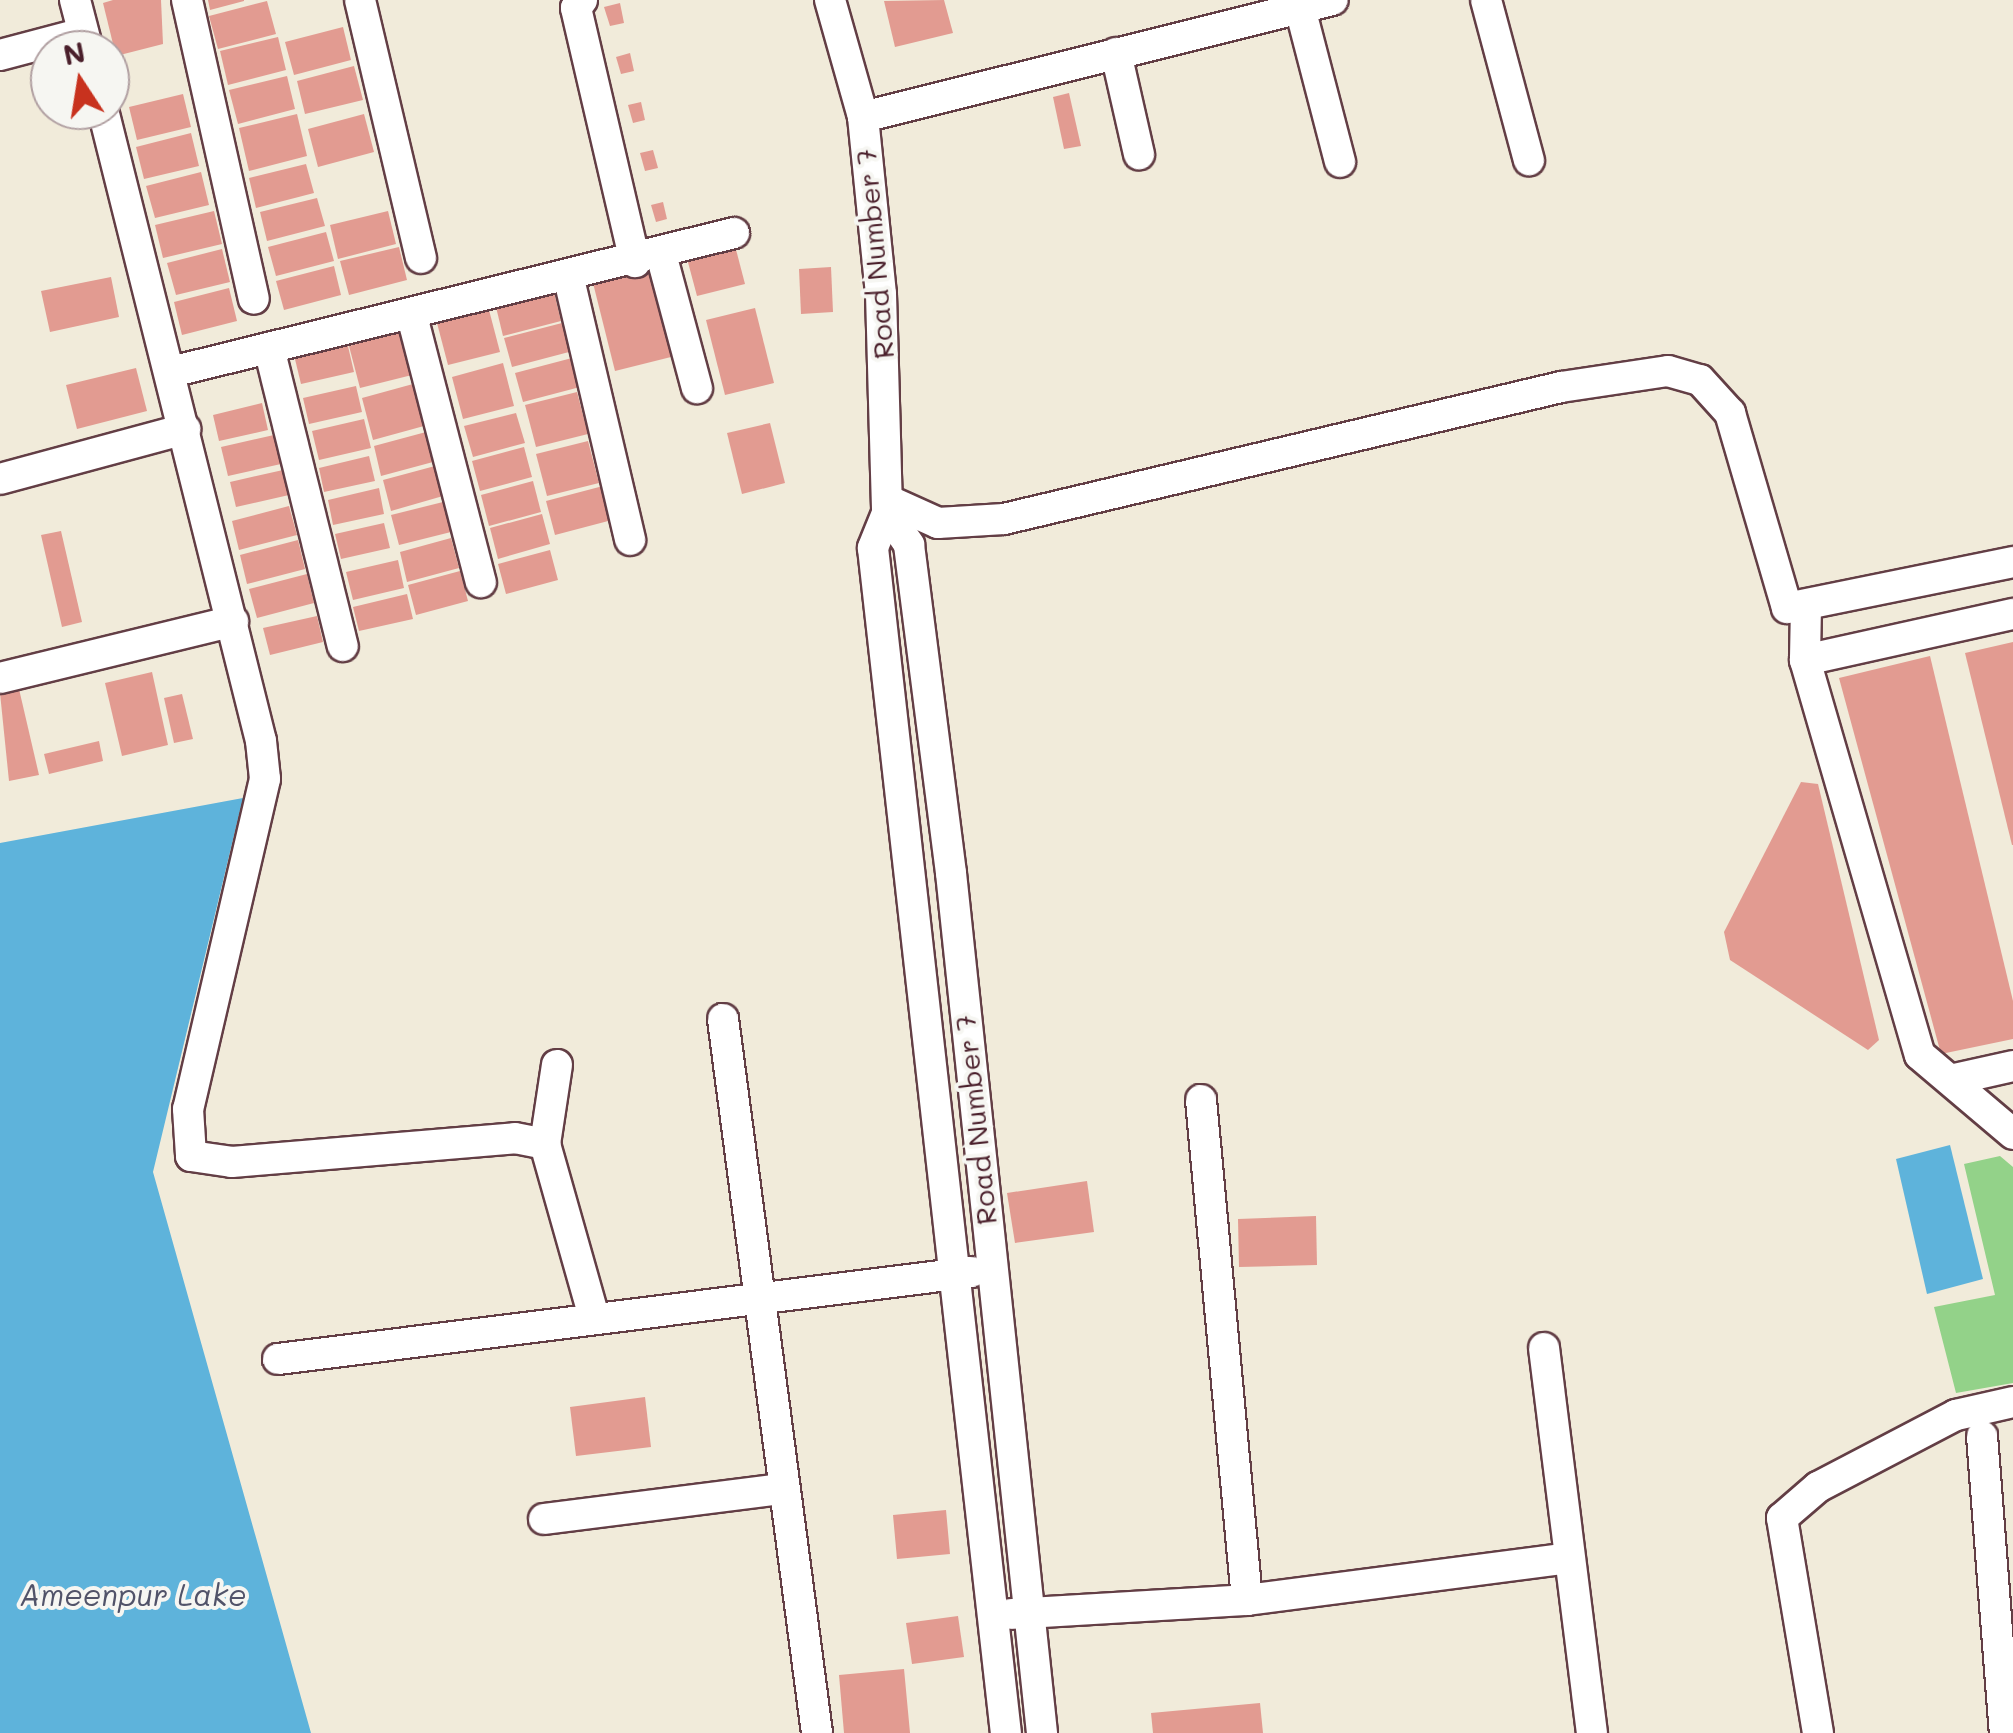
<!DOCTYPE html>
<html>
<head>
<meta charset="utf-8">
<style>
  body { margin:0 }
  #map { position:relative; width:2013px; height:1733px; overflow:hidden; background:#f1ebda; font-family:Mali,sans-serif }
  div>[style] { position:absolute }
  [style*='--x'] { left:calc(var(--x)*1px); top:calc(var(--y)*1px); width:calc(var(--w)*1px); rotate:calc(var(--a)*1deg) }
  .green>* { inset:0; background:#93d289 }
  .water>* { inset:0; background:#5eb3db }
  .building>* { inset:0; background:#e29b91 }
  .roads { filter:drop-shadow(2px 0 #633e45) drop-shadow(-2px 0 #633e45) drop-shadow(0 2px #633e45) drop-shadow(0 -2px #633e45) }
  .minor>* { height:30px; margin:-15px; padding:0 15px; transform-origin:15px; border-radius:15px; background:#fff }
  span { translate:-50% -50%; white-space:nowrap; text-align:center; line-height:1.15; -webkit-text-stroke:8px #f6f6f2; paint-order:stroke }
  .street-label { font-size:28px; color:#4a1f2b }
  .water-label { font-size:30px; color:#515369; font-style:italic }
  .north { position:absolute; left:30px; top:30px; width:100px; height:100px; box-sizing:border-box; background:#f6f6f2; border:2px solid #b1a0a2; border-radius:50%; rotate:348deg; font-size:28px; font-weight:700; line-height:40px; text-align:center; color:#4a1f2b }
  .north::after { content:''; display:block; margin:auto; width:35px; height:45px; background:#c8321e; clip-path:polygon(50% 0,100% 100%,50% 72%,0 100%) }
</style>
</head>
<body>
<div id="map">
  <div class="green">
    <i style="clip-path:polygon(2000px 1156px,2013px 1167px,2013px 1383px,1956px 1393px,1934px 1307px,1995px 1295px,1964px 1164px)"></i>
  </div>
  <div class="water">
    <i style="clip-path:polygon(243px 798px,153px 1172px,311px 1733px,0 1733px,0 843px)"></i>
    <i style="clip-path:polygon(1950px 1145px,1983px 1279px,1927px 1294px,1896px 1159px)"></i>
  </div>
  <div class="building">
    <i style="clip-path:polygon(113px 0,161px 0,163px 44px,116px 56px,103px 3px)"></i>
    <i style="clip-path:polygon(208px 0,244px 0,244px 1px,210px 10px)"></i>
    <i style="clip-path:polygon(944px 0,953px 33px,895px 47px,884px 1px)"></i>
    <i style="clip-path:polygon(267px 1px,276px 34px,218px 49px,209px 16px)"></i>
    <i style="clip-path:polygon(620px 3px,624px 23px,610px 26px,604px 7px)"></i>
    <i style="clip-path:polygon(343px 27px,351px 60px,294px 75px,285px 42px)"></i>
    <i style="clip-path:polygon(278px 37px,286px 70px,228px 85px,220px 51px)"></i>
    <i style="clip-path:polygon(630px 53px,634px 71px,621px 74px,616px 57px)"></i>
    <i style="clip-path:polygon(354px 66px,363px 100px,305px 114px,297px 81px)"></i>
    <i style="clip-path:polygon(287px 76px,295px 109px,238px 124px,229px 90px)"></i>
    <i style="clip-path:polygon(1069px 93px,1081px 146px,1064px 149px,1053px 97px)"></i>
    <i style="clip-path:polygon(183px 94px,191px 127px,137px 140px,129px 107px)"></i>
    <i style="clip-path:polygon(641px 102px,645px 120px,633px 123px,628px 105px)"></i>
    <i style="clip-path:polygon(297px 114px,307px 156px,249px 171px,239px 128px)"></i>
    <i style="clip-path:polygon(364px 114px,374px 152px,318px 167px,308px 129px)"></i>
    <i style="clip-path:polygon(191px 133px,199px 166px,144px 179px,136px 147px)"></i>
    <i style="clip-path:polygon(653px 150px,658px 168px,645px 171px,640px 153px)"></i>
    <i style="clip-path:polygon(306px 164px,314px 193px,256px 208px,249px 178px)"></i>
    <i style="clip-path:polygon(201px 172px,209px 205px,155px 218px,146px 186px)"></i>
    <i style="clip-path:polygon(317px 198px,325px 226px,267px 241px,260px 212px)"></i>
    <i style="clip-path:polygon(663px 202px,667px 219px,656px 222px,651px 205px)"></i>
    <i style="clip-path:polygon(214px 211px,222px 244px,163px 258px,155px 225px)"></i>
    <i style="clip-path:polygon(388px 211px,396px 244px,338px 259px,330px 225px)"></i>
    <i style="clip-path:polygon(326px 232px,334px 261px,276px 276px,268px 247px)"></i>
    <i style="clip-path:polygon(733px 238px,745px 284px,697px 296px,685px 251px)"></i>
    <i style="clip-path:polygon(399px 247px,407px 280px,349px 295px,340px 261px)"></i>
    <i style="clip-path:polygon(222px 249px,230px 282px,176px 295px,167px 263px)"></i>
    <i style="clip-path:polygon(334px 266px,341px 295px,284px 310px,276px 281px)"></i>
    <i style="clip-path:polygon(831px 267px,833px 312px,801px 314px,799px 269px)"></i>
    <i style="clip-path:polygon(653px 268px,675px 356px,615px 371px,593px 283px)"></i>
    <i style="clip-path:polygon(111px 277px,119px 317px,50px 332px,41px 291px)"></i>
    <i style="clip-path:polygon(229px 288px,237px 321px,182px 335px,174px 302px)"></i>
    <i style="clip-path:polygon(554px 292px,561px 321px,503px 336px,496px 307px)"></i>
    <i style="clip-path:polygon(755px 308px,774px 383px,725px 395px,706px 320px)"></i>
    <i style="clip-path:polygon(489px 310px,500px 352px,448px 365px,437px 323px)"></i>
    <i style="clip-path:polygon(562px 323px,569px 352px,512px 367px,504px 338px)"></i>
    <i style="clip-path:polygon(401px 332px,412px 375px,360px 388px,349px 346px)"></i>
    <i style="clip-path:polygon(347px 342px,354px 372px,301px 384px,294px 355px)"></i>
    <i style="clip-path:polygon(572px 358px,580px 387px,523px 402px,515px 373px)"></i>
    <i style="clip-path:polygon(503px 363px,514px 406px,463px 419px,452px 377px)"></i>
    <i style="clip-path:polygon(136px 368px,147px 411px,77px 429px,66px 385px)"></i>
    <i style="clip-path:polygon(413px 384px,424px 426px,373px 440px,362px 398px)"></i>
    <i style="clip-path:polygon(356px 386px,362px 412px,309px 424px,303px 398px)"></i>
    <i style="clip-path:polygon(577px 392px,588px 434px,536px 447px,525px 405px)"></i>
    <i style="clip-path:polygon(262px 403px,268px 430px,219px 441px,213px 415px)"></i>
    <i style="clip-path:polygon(516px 413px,525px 443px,473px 457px,464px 426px)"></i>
    <i style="clip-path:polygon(364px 419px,371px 448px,319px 460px,312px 431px)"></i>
    <i style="clip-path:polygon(770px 423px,785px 483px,742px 494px,727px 433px)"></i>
    <i style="clip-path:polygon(426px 432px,433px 462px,381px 476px,374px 446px)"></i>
    <i style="clip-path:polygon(274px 435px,281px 464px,228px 476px,221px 447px)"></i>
    <i style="clip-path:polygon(588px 441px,599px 483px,547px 496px,536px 454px)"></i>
    <i style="clip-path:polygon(524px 447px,532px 477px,480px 491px,472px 461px)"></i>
    <i style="clip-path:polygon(369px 456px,375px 481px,324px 492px,319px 468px)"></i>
    <i style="clip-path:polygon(435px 466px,443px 496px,391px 511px,383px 480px)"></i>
    <i style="clip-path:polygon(283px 470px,289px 495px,236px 507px,230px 482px)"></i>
    <i style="clip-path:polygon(533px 481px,541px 512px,489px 526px,481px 495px)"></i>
    <i style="clip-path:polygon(603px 486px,612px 520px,555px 535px,546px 501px)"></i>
    <i style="clip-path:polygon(379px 488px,384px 514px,333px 525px,328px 500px)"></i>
    <i style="clip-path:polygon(443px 502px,451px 532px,399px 545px,391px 515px)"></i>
    <i style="clip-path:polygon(289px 506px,297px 535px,239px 550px,232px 521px)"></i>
    <i style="clip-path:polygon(542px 514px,550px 544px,498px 559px,490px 528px)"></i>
    <i style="clip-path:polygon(384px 523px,390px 548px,341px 559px,335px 534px)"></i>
    <i style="clip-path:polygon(61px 531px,82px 622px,62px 627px,41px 535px)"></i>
    <i style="clip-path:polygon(451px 538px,459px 568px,407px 582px,400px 552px)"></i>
    <i style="clip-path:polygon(298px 540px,305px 569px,247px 584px,240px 555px)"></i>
    <i style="clip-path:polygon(550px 550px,558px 580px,506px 594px,498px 564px)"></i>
    <i style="clip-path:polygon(398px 560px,404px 588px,353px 600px,346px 572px)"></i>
    <i style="clip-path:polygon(460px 571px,468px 601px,416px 615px,408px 585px)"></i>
    <i style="clip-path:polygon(307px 574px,314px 603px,257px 618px,249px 589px)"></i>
    <i style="clip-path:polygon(407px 594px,413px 619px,359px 631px,353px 607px)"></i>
    <i style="clip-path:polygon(317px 616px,323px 642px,270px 655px,263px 628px)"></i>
    <i style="clip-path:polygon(2013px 642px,2013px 845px,2012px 845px,1965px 653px)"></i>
    <i style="clip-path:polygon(1930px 656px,2013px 1001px,2013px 1039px,1941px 1054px,1839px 678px)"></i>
    <i style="clip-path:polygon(152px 672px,168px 745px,122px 756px,105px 683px)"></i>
    <i style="clip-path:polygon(19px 689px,39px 775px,9px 781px,0 693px)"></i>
    <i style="clip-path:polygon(182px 694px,193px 739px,174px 743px,164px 698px)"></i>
    <i style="clip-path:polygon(99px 741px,103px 761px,49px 774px,44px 754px)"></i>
    <i style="clip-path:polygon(1801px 782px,1818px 784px,1879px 1040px,1868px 1050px,1730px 960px,1724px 932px)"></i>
    <i style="clip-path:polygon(1087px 1181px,1094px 1232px,1015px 1243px,1007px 1193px)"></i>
    <i style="clip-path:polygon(1316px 1216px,1317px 1265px,1239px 1267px,1238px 1219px)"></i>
    <i style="clip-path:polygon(645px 1397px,651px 1447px,576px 1456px,570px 1407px)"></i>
    <i style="clip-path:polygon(946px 1510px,950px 1554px,897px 1559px,893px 1515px)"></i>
    <i style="clip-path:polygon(958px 1616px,964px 1657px,912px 1664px,906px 1623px)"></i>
    <i style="clip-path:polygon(904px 1669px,910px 1733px,844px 1733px,839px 1675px)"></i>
    <i style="clip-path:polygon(1260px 1703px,1263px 1733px,1153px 1733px,1151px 1713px)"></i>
  </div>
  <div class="roads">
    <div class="minor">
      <i style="--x:75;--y:0;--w:52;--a:75.4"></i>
      <i style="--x:187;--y:0;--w:306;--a:77.4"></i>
      <i style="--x:360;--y:0;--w:265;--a:76.7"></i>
      <i style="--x:582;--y:0;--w:10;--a:127"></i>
      <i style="--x:576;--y:8;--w:261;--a:76.9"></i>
      <i style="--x:830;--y:0;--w:122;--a:74.2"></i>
      <i style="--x:863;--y:117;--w:178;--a:84.2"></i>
      <i style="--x:881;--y:294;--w:219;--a:88.4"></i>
      <i style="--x:887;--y:513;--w:38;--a:112"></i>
      <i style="--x:873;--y:548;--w:1192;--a:83.6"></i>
      <i style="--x:1486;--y:0;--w:166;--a:75"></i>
      <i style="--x:1300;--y:8;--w:159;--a:75.4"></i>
      <i style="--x:1116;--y:53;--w:104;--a:77.2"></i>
      <i style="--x:0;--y:55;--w:86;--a:-14.8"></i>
      <i style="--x:103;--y:110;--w:650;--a:75.94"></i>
      <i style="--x:261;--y:741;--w:38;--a:84"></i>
      <i style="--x:265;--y:779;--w:339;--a:103.1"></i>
      <i style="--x:188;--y:1109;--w:47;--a:86.3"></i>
      <i style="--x:191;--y:1156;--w:41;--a:8.3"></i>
      <i style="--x:232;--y:1162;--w:284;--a:-4.8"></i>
      <i style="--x:515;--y:1138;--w:31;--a:11"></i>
      <i style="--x:545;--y:1144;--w:180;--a:74.2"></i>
      <i style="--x:863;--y:117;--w:484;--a:-14"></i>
      <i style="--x:661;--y:254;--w:139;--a:75"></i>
      <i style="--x:569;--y:279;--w:268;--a:76.8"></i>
      <i style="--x:412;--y:316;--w:275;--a:75.5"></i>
      <i style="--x:269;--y:348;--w:307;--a:76.1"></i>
      <i style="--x:171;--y:372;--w:580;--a:-13.87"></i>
      <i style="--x:0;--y:479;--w:192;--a:-15.1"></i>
      <i style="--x:887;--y:500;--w:56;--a:24.3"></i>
      <i style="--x:938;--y:523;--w:66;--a:-3.5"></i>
      <i style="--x:1004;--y:519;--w:572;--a:-13.33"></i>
      <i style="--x:1561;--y:387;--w:108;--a:-8.5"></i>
      <i style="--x:1668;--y:371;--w:33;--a:16"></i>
      <i style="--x:1700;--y:380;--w:45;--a:47.7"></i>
      <i style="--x:1730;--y:413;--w:203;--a:73.7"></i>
      <i style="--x:1787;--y:608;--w:231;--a:-11.5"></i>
      <i style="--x:887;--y:513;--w:39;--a:55"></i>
      <i style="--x:909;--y:545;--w:331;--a:82.7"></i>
      <i style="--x:951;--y:873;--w:865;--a:83.96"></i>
      <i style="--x:1806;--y:606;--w:54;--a:91.1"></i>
      <i style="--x:1805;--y:660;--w:411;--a:73.8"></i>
      <i style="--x:1920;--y:1055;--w:122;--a:40.3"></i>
      <i style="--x:1805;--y:660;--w:213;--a:-12.5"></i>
      <i style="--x:0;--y:678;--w:240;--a:-13.7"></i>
      <i style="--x:723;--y:1019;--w:720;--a:82.5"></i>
      <i style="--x:1955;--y:1079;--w:59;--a:-12.6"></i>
      <i style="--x:1201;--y:1100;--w:502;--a:84.74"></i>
      <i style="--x:545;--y:1144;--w:80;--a:-81.4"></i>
      <i style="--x:1544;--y:1348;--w:388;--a:82.9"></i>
      <i style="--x:278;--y:1359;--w:699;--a:-7.15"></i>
      <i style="--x:1982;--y:1436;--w:298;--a:85.6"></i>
      <i style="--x:544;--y:1519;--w:239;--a:-7.2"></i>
      <i style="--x:1011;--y:1614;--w:236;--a:-3.4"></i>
      <i style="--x:1247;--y:1600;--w:325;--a:-7.4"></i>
      <i style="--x:1818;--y:1733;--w:218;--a:-99.5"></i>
      <i style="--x:1782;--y:1518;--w:48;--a:-40.7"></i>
      <i style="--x:1818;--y:1487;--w:156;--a:-27.6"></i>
      <i style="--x:1956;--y:1415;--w:58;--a:-12.8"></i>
    </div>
  </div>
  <div class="street-label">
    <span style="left:874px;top:254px;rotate:-95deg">Road Number 7</span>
    <span style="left:975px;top:1120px;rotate:-96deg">Road Number 7</span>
  </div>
  <div class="water-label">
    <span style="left:133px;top:1594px">Ameenpur Lake</span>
  </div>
  <div class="north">N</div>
</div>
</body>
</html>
